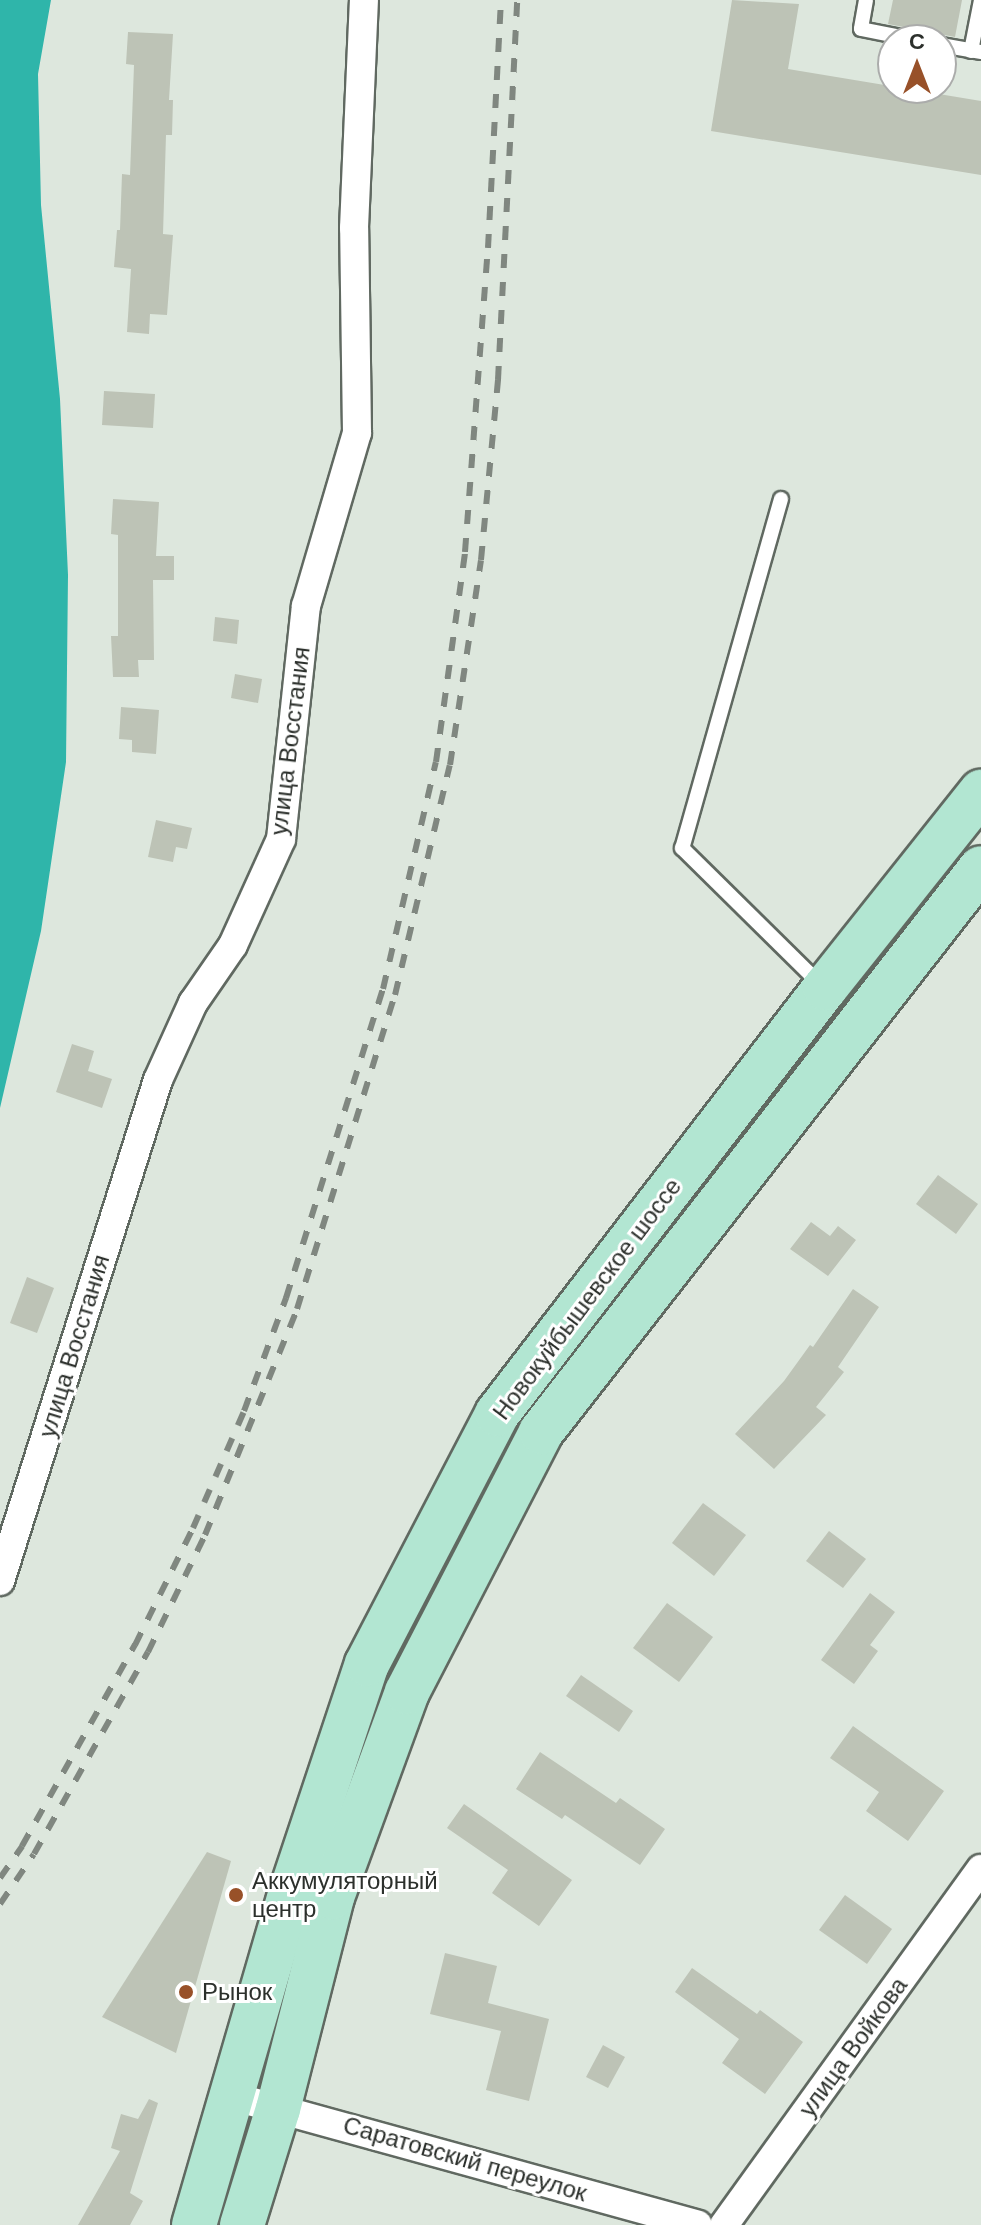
<!DOCTYPE html>
<html>
<head>
<meta charset="utf-8">
<style>
  body { margin:0 }
  #map { position:relative; width:981px; height:2225px; overflow:hidden; background:#dde7dd; font-family:Arial,sans-serif }
  div>[style] { position:absolute }
  [style*='--x'] { left:calc(var(--x)*1px); top:calc(var(--y)*1px); width:calc(var(--w)*1px); rotate:calc(var(--a)*1deg) }
  .water>* { inset:0; background:#2fb5aa }
  .building>* { inset:0; background:#bdc3b6 }
  .roads { filter:drop-shadow(2px 0 #606961) drop-shadow(-2px 0 #606961) drop-shadow(0 2px #606961) drop-shadow(0 -2px #606961) }
  .service>* { height:14px; margin:-7px; padding:0 7px; transform-origin:7px; border-radius:7px; background:#fff }
  .minor>* { height:28px; margin:-14px; padding:0 14px; transform-origin:14px; border-radius:14px; background:#fff }
  .primary>* { height:44px; margin:-22px; padding:0 22px; transform-origin:22px; border-radius:22px; background:#b2e6d2 }
  .rail>* { height:6px; margin-top:-3px; transform-origin:0; background:repeating-linear-gradient(90deg,#808780 0 14px,transparent 0 28px) }
  .dots>* { width:22px; height:22px; translate:-50% -50%; box-sizing:border-box; border:4px solid #fff; border-radius:50% }
  span { translate:-50% -50%; white-space:nowrap; text-align:center; line-height:1.15; -webkit-text-stroke:6px #fff; paint-order:stroke }
  .street-label { font-size:24px; color:#2c302c }
  .poi-label { font-size:24px; color:#2c302c }
  .left { translate:0 -50%; text-align:left }
  .north { position:absolute; left:877px; top:24px; width:80px; height:80px; box-sizing:border-box; background:#fff; border:2px solid #abacab; border-radius:50%; rotate:0deg; font-size:22px; font-weight:700; line-height:32px; text-align:center; color:#2c302c }
  .north::after { content:''; display:block; margin:auto; width:28px; height:36px; background:#985129; clip-path:polygon(50% 0,100% 100%,50% 72%,0 100%) }
</style>
</head>
<body>
<div id="map">
  <div class="water">
    <i style="clip-path:polygon(0 0,51px 0,38px 74px,41px 205px,60px 399px,68px 575px,66px 762px,41px 931px,0 1108px)"></i>
  </div>
  <div class="building">
    <i style="clip-path:polygon(732px 0,799px 4px,788px 69px,981px 101px,981px 175px,711px 131px)"></i>
    <i style="clip-path:polygon(893px 0,962px 0,955px 37px,888px 24px)"></i>
    <i style="clip-path:polygon(128px 32px,173px 34px,169px 100px,173px 100px,172px 135px,166px 135px,163px 234px,173px 235px,167px 315px,150px 314px,149px 334px,127px 332px,131px 269px,114px 267px,117px 230px,120px 230px,122px 174px,130px 175px,134px 65px,126px 64px)"></i>
    <i style="clip-path:polygon(104px 391px,155px 394px,153px 428px,102px 425px)"></i>
    <i style="clip-path:polygon(113px 499px,159px 502px,156px 556px,174px 556px,174px 580px,153px 580px,154px 660px,138px 660px,139px 677px,113px 677px,111px 636px,118px 636px,118px 535px,111px 534px)"></i>
    <i style="clip-path:polygon(215px 617px,239px 620px,237px 644px,213px 641px)"></i>
    <i style="clip-path:polygon(235px 674px,262px 679px,258px 703px,231px 698px)"></i>
    <i style="clip-path:polygon(121px 707px,159px 710px,156px 754px,132px 752px,132px 740px,119px 739px)"></i>
    <i style="clip-path:polygon(156px 820px,192px 828px,187px 849px,176px 847px,173px 862px,148px 857px)"></i>
    <i style="clip-path:polygon(72px 1044px,94px 1051px,88px 1071px,112px 1079px,102px 1108px,56px 1092px)"></i>
    <i style="clip-path:polygon(938px 1175px,978px 1204px,956px 1234px,916px 1204px)"></i>
    <i style="clip-path:polygon(811px 1222px,830px 1236px,838px 1226px,856px 1240px,828px 1276px,790px 1249px)"></i>
    <i style="clip-path:polygon(27px 1277px,54px 1288px,37px 1333px,10px 1323px)"></i>
    <i style="clip-path:polygon(853px 1289px,879px 1307px,838px 1367px,844px 1372px,816px 1407px,826px 1415px,774px 1469px,735px 1434px,784px 1381px,810px 1345px,813px 1347px)"></i>
    <i style="clip-path:polygon(703px 1503px,746px 1535px,714px 1576px,672px 1543px)"></i>
    <i style="clip-path:polygon(829px 1531px,866px 1559px,843px 1588px,806px 1561px)"></i>
    <i style="clip-path:polygon(870px 1593px,895px 1612px,870px 1645px,878px 1651px,854px 1684px,821px 1660px)"></i>
    <i style="clip-path:polygon(667px 1603px,713px 1637px,679px 1682px,633px 1648px)"></i>
    <i style="clip-path:polygon(581px 1675px,633px 1711px,619px 1732px,566px 1696px)"></i>
    <i style="clip-path:polygon(853px 1726px,944px 1791px,908px 1841px,866px 1811px,879px 1792px,830px 1758px)"></i>
    <i style="clip-path:polygon(540px 1752px,616px 1803px,620px 1798px,665px 1829px,640px 1865px,565px 1815px,562px 1819px,516px 1789px)"></i>
    <i style="clip-path:polygon(464px 1804px,572px 1880px,539px 1926px,492px 1893px,508px 1870px,447px 1828px)"></i>
    <i style="clip-path:polygon(207px 1852px,231px 1861px,176px 2053px,102px 2017px)"></i>
    <i style="clip-path:polygon(845px 1895px,892px 1929px,867px 1964px,819px 1930px)"></i>
    <i style="clip-path:polygon(445px 1953px,497px 1966px,488px 2003px,549px 2019px,529px 2101px,486px 2090px,501px 2031px,430px 2014px)"></i>
    <i style="clip-path:polygon(692px 1968px,757px 2014px,760px 2010px,803px 2042px,765px 2094px,722px 2063px,739px 2039px,675px 1992px)"></i>
    <i style="clip-path:polygon(603px 2045px,625px 2057px,608px 2088px,586px 2077px)"></i>
    <i style="clip-path:polygon(149px 2099px,158px 2103px,130px 2193px,143px 2201px,130px 2225px,78px 2225px,120px 2151px,111px 2148px,121px 2114px,138px 2119px)"></i>
  </div>
  <div class="roads">
    <div class="service">
      <i style="--x:866;--y:0;--w:29;--a:100"></i>
      <i style="--x:861;--y:29;--w:56;--a:11.3"></i>
      <i style="--x:941;--y:45;--w:41;--a:9.9"></i>
      <i style="--x:971;--y:51;--w:52;--a:-78.9"></i>
      <i style="--x:781;--y:499;--w:363;--a:105.8"></i>
      <i style="--x:682;--y:848;--w:195;--a:44.6"></i>
    </div>
    <div class="minor">
      <i style="--x:0;--y:1581;--w:525;--a:-72.5"></i>
      <i style="--x:158;--y:1080;--w:85;--a:-65.6"></i>
      <i style="--x:193;--y:1003;--w:70;--a:-55.4"></i>
      <i style="--x:233;--y:945;--w:116;--a:-65.6"></i>
      <i style="--x:281;--y:839;--w:234;--a:-83.9"></i>
      <i style="--x:306;--y:606;--w:180;--a:-73.6"></i>
      <i style="--x:357;--y:433;--w:205;--a:-90.8"></i>
      <i style="--x:354;--y:228;--w:228;--a:-87.5"></i>
      <i style="--x:231;--y:2096;--w:484;--a:15.4"></i>
      <i style="--x:724;--y:2225;--w:439;--a:-54.2"></i>
    </div>
    <div class="primary">
      <i style="--x:194;--y:2225;--w:344;--a:-73.8"></i>
      <i style="--x:290;--y:1895;--w:243;--a:-71.6"></i>
      <i style="--x:367;--y:1664;--w:282;--a:-62.5"></i>
      <i style="--x:497;--y:1414;--w:538;--a:-52.41"></i>
      <i style="--x:825;--y:988;--w:251;--a:-51.5"></i>
      <i style="--x:242;--y:2225;--w:121;--a:-72.8"></i>
      <i style="--x:278;--y:2109;--w:219;--a:-75.7"></i>
      <i style="--x:332;--y:1897;--w:218;--a:-69.9"></i>
      <i style="--x:407;--y:1692;--w:292;--a:-62.7"></i>
      <i style="--x:541;--y:1432;--w:715;--a:-52.04"></i>
    </div>
  </div>
  <div class="rail">
    <i style="--x:0;--y:1878;--w:39;--a:-55"></i>
    <i style="--x:22;--y:1846;--w:231;--a:-60.7"></i>
    <i style="--x:135;--y:1645;--w:131;--a:-63.6"></i>
    <i style="--x:193;--y:1528;--w:128;--a:-66.4"></i>
    <i style="--x:244;--y:1411;--w:121;--a:-69.6"></i>
    <i style="--x:286;--y:1298;--w:324;--a:-72.6"></i>
    <i style="--x:383;--y:989;--w:233;--a:-76.9"></i>
    <i style="--x:436;--y:762;--w:212;--a:-82.1"></i>
    <i style="--x:465;--y:552;--w:305;--a:-85.7"></i>
    <i style="--x:488;--y:248;--w:248;--a:-87"></i>
    <i style="--x:0;--y:1904;--w:60;--a:-55.8"></i>
    <i style="--x:34;--y:1854;--w:232;--a:-60.6"></i>
    <i style="--x:148;--y:1652;--w:130;--a:-64"></i>
    <i style="--x:205;--y:1535;--w:244;--a:-67.8"></i>
    <i style="--x:297;--y:1309;--w:329;--a:-72.7"></i>
    <i style="--x:395;--y:995;--w:236;--a:-76.6"></i>
    <i style="--x:450;--y:765;--w:207;--a:-81.4"></i>
    <i style="--x:481;--y:560;--w:181;--a:-84.6"></i>
    <i style="--x:498;--y:380;--w:380;--a:-87.1"></i>
  </div>
  <div class="dots">
    <i style="left:236px;top:1895px;background:#985129"></i>
    <i style="left:186px;top:1992px;background:#985129"></i>
  </div>
  <div class="street-label">
    <span style="left:290px;top:741px;rotate:-83deg">улица Восстания</span>
    <span style="left:587px;top:1299px;rotate:-53deg">Новокуйбышевское шоссе</span>
    <span style="left:74px;top:1346px;rotate:-73deg">улица Восстания</span>
    <span style="left:853px;top:2047px;rotate:-54deg">улица Войкова</span>
    <span style="left:465px;top:2159px;rotate:16deg">Саратовский переулок</span>
  </div>
  <div class="poi-label">
    <span class="left" style="left:252px;top:1895px">Аккумуляторный<br>центр</span>
    <span class="left" style="left:202px;top:1992px">Рынок</span>
  </div>
  <div class="north">С</div>
</div>
</body>
</html>
